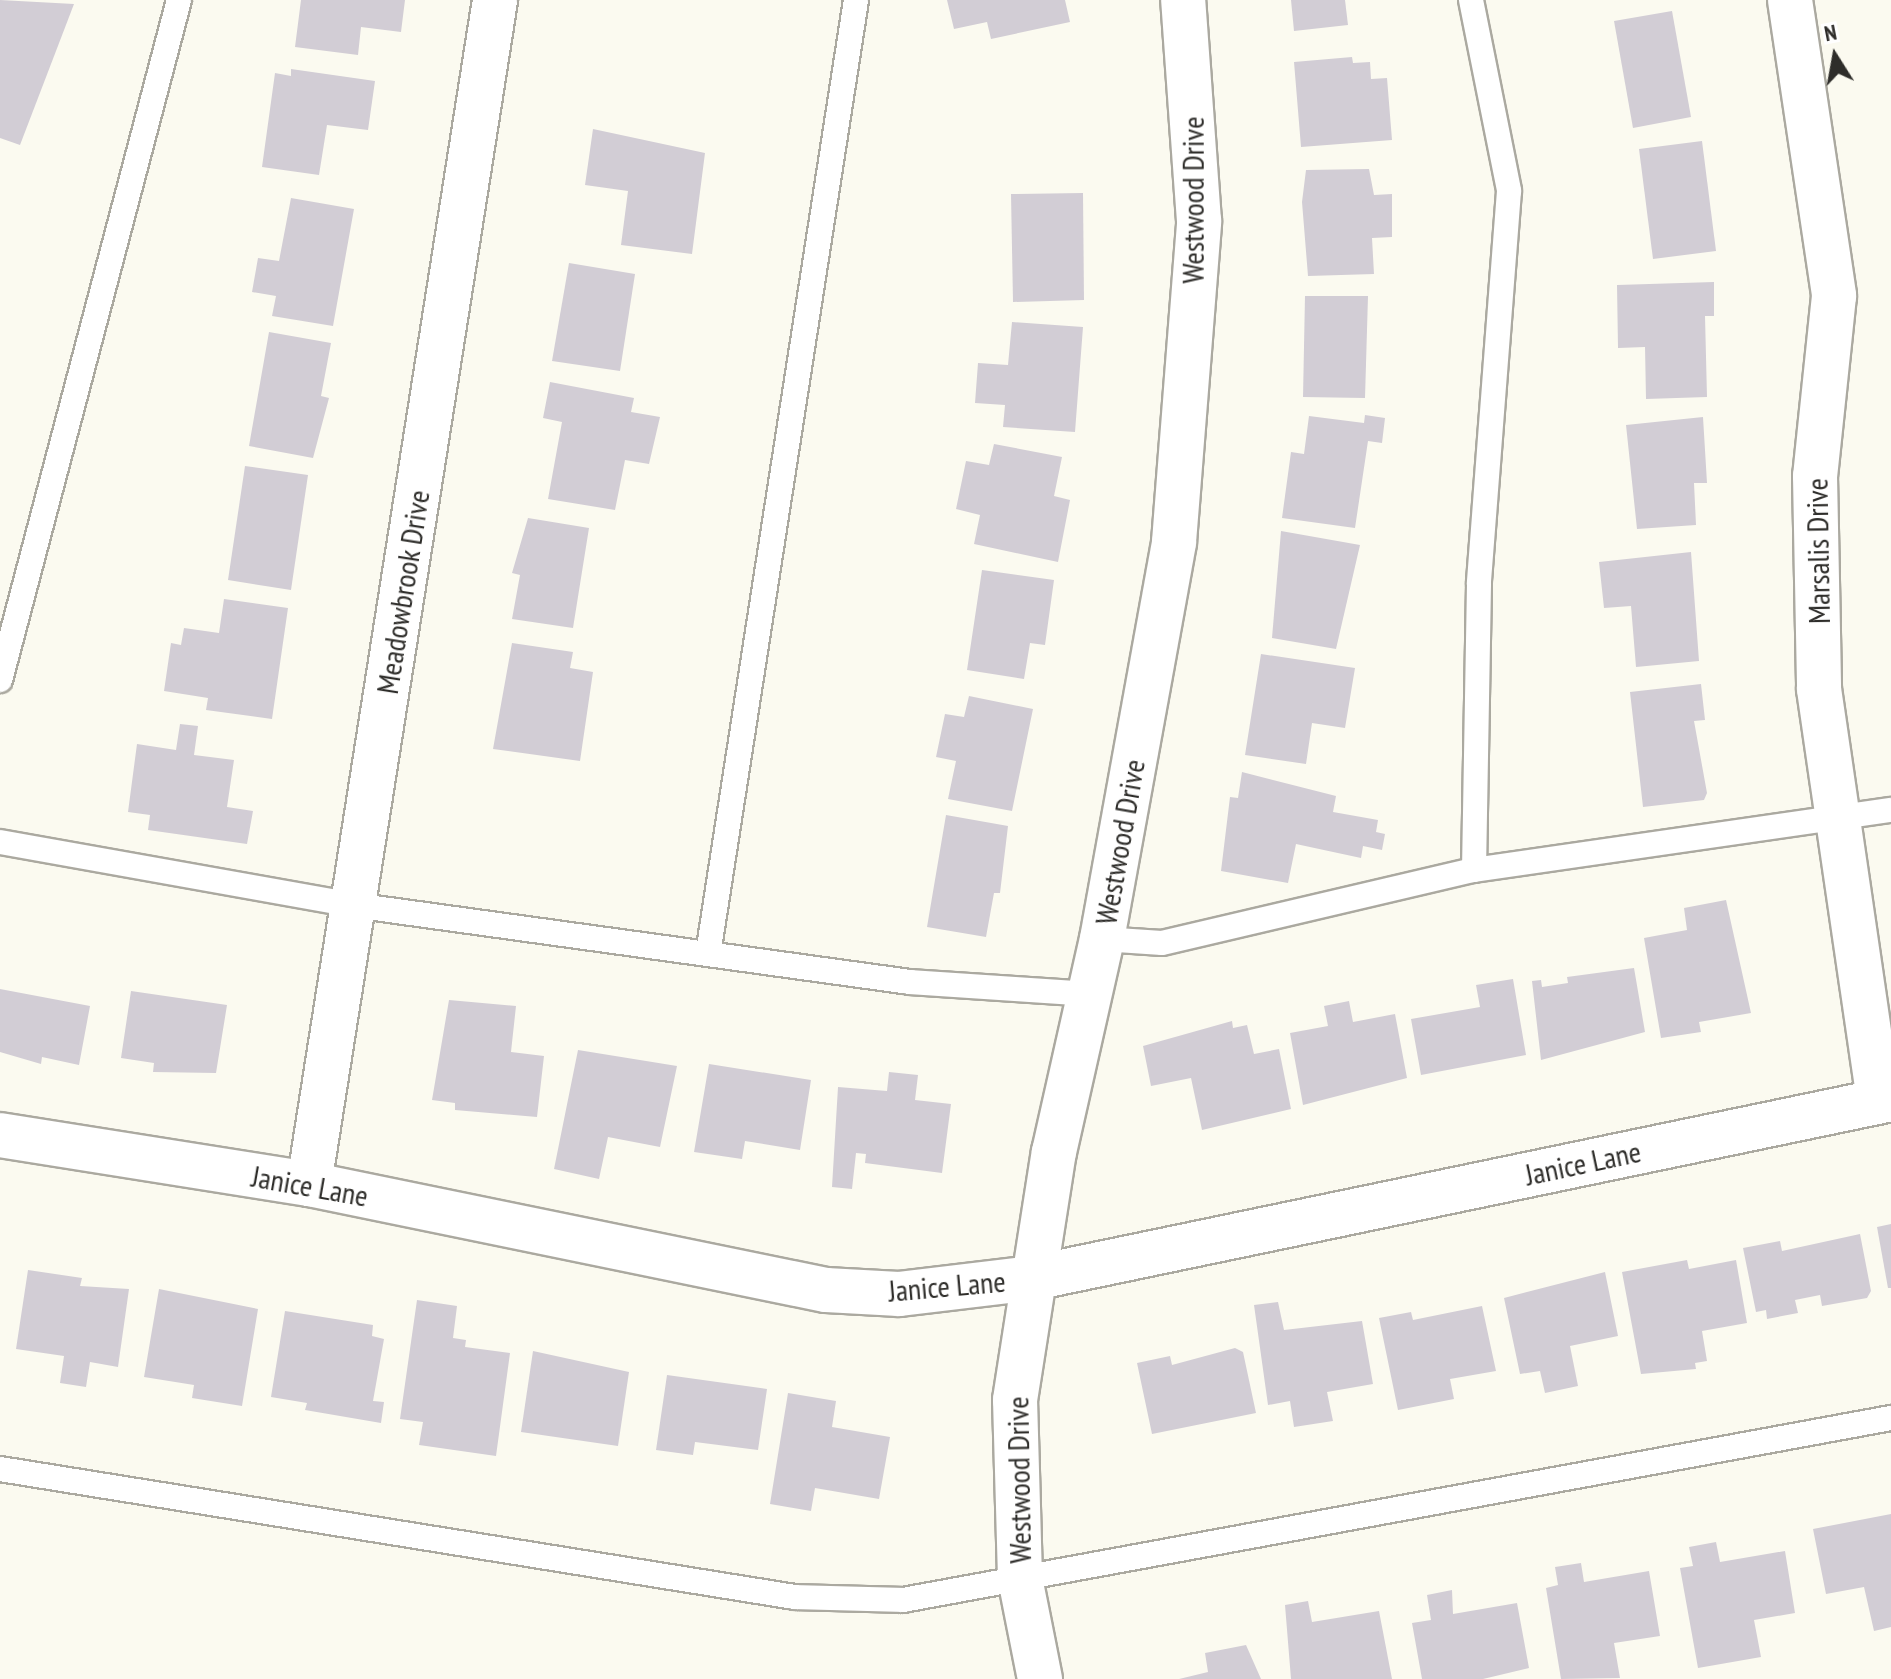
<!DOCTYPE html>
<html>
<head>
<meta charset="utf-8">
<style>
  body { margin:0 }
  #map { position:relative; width:1891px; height:1679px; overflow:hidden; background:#fbfaf0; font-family:"PT Sans Narrow",sans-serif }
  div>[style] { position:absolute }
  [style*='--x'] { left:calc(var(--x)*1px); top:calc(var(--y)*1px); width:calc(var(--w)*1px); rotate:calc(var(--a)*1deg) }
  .building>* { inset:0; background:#d2cdd5 }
  .roads { filter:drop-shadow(2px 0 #aba9a0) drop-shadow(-2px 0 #aba9a0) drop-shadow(0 2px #aba9a0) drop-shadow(0 -2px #aba9a0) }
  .lane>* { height:24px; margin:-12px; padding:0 12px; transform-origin:12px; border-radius:12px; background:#fff }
  .street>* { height:44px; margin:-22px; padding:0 22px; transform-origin:22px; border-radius:22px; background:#fff }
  span { translate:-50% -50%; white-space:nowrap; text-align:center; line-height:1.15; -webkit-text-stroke:6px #fff; paint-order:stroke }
  .street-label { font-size:30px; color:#2e2d2a }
  .north { position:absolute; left:1795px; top:16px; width:80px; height:80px; -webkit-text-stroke:6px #fff; paint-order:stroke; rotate:349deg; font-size:22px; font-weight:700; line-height:32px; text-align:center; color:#2e2d2a }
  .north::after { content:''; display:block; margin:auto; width:28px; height:36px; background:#2e2d2a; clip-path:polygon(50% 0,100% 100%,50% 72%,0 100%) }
</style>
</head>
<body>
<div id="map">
  <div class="building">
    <i style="clip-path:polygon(0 0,74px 4px,20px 145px,0 138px)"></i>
    <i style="clip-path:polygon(301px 0,405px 0,401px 32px,361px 27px,358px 55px,295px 47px)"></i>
    <i style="clip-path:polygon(947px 0,1065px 0,1070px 22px,991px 39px,987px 22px,954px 29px)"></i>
    <i style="clip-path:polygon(1291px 0,1345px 0,1348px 25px,1294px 31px)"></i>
    <i style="clip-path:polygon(1672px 11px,1691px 117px,1633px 128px,1614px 21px)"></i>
    <i style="clip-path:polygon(1352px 57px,1353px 63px,1370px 62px,1371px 79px,1387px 78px,1392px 140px,1301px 147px,1294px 62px)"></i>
    <i style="clip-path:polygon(291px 69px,375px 81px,368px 130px,327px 125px,319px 175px,262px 167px,275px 73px,291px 76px)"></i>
    <i style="clip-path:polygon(593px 129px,705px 153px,692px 254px,621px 245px,628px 191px,585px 185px)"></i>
    <i style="clip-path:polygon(1702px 141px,1716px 251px,1653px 259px,1639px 149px)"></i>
    <i style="clip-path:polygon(1369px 169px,1374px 195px,1392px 194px,1392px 237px,1372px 238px,1374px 274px,1308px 276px,1302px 202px,1306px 170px)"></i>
    <i style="clip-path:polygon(1083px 193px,1084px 300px,1013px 302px,1011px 194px)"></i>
    <i style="clip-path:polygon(291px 198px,354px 209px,333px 326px,272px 316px,276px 296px,252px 292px,258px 258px,279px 261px)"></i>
    <i style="clip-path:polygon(569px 263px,635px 274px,620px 371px,552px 361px)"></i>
    <i style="clip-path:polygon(1714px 282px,1714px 316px,1705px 316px,1707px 397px,1646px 399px,1645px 347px,1618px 348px,1617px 285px)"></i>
    <i style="clip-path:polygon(1305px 296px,1368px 296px,1365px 398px,1303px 397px)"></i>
    <i style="clip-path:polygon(1012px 322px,1083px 327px,1075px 432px,1003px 427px,1005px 405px,975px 403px,978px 363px,1008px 365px)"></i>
    <i style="clip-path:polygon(269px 332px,331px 343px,321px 396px,329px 398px,313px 458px,249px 446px)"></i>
    <i style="clip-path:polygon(550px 382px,634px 398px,631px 412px,660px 417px,649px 464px,625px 460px,615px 510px,548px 499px,562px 422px,543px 418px)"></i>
    <i style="clip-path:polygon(1365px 415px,1385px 418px,1382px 443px,1368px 441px,1355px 528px,1282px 518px,1291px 452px,1304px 454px,1309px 416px,1364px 423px)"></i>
    <i style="clip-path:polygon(1703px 417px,1707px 483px,1694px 483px,1696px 525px,1637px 529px,1626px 425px)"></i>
    <i style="clip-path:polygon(994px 444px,1062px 457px,1054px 496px,1070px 500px,1058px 562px,974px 544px,980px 515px,956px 509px,966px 461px,989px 465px)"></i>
    <i style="clip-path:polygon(245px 466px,308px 475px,291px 590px,228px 580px)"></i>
    <i style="clip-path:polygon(528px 518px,589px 528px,573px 628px,512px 619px,520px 575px,512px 573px)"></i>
    <i style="clip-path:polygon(1281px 531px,1360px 545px,1336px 649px,1272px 638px)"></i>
    <i style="clip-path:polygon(1691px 552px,1699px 661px,1636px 667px,1631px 606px,1604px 608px,1599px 562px)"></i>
    <i style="clip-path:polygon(982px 570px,1054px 580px,1045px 645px,1030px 643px,1024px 679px,967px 670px)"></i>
    <i style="clip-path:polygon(224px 599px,288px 608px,272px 719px,206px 710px,208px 698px,164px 691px,171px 643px,181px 645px,184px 628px,219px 633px)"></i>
    <i style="clip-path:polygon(512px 643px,573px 652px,570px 668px,593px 672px,580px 761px,493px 749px)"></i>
    <i style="clip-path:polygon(1261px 654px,1355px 668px,1345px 728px,1312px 723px,1306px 764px,1245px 755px)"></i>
    <i style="clip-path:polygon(1701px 684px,1705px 720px,1694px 721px,1707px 793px,1704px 800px,1643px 807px,1630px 692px)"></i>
    <i style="clip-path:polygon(969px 696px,1033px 709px,1012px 811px,948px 799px,956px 761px,936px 757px,945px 714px,964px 717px)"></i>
    <i style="clip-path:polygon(180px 724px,198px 726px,194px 755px,234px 760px,227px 807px,253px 811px,247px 844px,148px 830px,150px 815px,128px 812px,137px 744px,176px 750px)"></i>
    <i style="clip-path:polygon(1242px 772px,1336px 796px,1333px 812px,1378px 820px,1376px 832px,1385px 834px,1382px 850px,1363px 846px,1361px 858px,1296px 844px,1288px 883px,1221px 871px,1230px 797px,1238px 798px)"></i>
    <i style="clip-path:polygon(946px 815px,1008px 826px,1000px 893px,994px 893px,986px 937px,927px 927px)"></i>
    <i style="clip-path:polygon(1726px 900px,1751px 1013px,1699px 1022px,1701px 1032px,1661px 1038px,1644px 938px,1687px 930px,1684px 908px)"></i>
    <i style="clip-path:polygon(1634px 968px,1645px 1032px,1541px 1060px,1532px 981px,1541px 980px,1542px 987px,1568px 983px,1567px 977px)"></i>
    <i style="clip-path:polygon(1513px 979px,1526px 1055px,1421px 1075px,1411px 1019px,1480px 1007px,1476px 985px)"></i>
    <i style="clip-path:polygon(0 989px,90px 1006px,79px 1065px,42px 1057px,41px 1064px,0 1052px)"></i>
    <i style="clip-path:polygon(131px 991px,227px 1005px,216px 1073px,153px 1072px,154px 1063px,121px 1058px)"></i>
    <i style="clip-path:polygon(449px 1000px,516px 1006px,511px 1052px,544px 1056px,537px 1117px,455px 1110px,455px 1103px,432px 1100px)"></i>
    <i style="clip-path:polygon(1349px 1001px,1353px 1022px,1395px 1014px,1407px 1078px,1303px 1105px,1290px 1033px,1328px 1026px,1324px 1006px)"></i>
    <i style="clip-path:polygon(1232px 1021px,1233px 1028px,1247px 1025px,1254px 1054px,1279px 1049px,1291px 1109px,1202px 1130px,1191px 1078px,1151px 1086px,1143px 1046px)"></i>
    <i style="clip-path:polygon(578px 1050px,677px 1066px,660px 1147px,608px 1137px,599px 1179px,554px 1169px)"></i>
    <i style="clip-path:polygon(709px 1064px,811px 1080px,800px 1150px,745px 1141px,742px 1159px,694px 1152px)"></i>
    <i style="clip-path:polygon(889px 1072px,918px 1075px,915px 1100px,951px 1104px,942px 1173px,865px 1163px,866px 1154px,856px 1153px,852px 1189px,832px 1187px,838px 1087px,887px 1091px)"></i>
    <i style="clip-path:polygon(1891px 1224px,1891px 1288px,1888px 1288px,1877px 1227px)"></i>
    <i style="clip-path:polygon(1860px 1234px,1871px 1291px,1867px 1298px,1822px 1306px,1820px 1295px,1795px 1300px,1798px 1313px,1767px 1319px,1766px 1310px,1756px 1312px,1743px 1248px,1780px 1241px,1782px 1251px)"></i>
    <i style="clip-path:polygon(1687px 1260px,1689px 1269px,1736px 1260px,1747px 1323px,1702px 1331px,1707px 1361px,1695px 1363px,1696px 1369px,1641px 1374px,1622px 1272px)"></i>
    <i style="clip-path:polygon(28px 1270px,82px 1278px,80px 1286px,129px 1289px,118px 1367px,90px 1362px,86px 1387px,60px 1383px,64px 1356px,16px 1349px)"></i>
    <i style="clip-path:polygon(1605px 1272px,1618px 1336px,1570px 1346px,1578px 1386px,1545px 1393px,1540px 1371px,1520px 1374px,1504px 1298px)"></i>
    <i style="clip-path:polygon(159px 1289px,258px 1309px,242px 1406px,192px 1398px,194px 1385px,144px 1377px)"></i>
    <i style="clip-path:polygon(417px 1300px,457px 1306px,453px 1338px,466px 1340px,465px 1347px,510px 1353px,496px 1456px,419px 1445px,423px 1422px,400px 1419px)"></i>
    <i style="clip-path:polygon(1278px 1302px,1284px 1330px,1362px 1321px,1373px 1384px,1327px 1392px,1333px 1421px,1294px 1427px,1290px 1401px,1268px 1405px,1254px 1305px)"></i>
    <i style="clip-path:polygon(1482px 1306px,1496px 1371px,1450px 1379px,1454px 1399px,1398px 1410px,1379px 1318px,1411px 1312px,1413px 1320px)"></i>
    <i style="clip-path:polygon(285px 1311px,373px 1325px,372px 1336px,384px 1339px,373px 1401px,384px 1402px,381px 1423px,305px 1410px,307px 1403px,271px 1397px)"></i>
    <i style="clip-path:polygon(1235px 1348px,1243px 1352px,1256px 1413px,1152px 1434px,1137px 1363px,1170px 1356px,1172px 1365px)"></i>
    <i style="clip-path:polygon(533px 1351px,629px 1372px,618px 1446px,521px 1432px)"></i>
    <i style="clip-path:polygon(667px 1375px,767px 1389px,758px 1450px,695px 1442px,693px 1455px,656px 1450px)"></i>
    <i style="clip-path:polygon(788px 1393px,836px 1401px,832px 1427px,890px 1437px,879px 1499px,815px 1488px,811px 1511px,770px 1504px)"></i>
    <i style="clip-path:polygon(1891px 1514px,1891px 1627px,1874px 1631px,1864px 1587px,1826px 1594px,1813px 1529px)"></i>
    <i style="clip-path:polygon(1716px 1542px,1720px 1562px,1785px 1551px,1795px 1613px,1754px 1620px,1761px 1657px,1698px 1668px,1680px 1568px,1693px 1566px,1689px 1547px)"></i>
    <i style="clip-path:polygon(1581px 1563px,1584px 1582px,1649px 1571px,1660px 1636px,1614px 1643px,1620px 1678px,1561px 1679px,1546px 1588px,1558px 1585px,1555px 1567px)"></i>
    <i style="clip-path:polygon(1452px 1590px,1453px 1614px,1517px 1603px,1529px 1668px,1483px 1679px,1422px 1679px,1412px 1623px,1431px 1620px,1427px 1595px)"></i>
    <i style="clip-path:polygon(1308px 1601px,1312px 1622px,1379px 1611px,1392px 1679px,1291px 1679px,1285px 1605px)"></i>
    <i style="clip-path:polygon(1246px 1645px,1261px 1679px,1179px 1679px,1208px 1672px,1205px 1653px)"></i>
  </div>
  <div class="roads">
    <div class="lane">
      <i style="--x:1471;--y:0;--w:195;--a:78.7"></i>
      <i style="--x:1509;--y:191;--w:394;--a:94.4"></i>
      <i style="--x:1479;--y:584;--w:286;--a:91"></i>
      <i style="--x:0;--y:680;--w:703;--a:-75.25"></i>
      <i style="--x:0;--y:842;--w:359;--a:10.1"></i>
      <i style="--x:353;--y:905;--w:562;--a:7.87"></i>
      <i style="--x:910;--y:982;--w:180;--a:3.8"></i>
      <i style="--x:1102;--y:939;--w:60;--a:3.8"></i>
      <i style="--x:1162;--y:943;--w:320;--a:-13.2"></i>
      <i style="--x:1474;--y:870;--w:421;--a:-8.2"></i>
      <i style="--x:708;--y:954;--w:965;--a:-81.18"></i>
      <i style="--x:0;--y:1469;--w:805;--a:9.15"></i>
      <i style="--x:795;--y:1597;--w:108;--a:1.6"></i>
      <i style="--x:903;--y:1600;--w:1005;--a:-10.44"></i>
    </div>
    <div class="street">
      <i style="--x:1790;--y:0;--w:299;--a:81.5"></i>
      <i style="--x:1834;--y:296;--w:181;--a:96"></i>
      <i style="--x:1815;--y:476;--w:213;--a:88.9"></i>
      <i style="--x:1819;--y:689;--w:416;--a:81.7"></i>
      <i style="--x:0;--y:1135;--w:313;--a:9"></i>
      <i style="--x:309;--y:1184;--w:528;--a:11.59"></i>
      <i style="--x:826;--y:1290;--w:73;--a:3.1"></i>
      <i style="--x:899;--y:1294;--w:135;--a:-6.8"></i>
      <i style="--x:1033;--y:1278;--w:876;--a:-11.78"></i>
      <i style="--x:309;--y:1184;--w:1199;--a:-81.07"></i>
      <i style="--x:1040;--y:1679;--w:103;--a:-101.2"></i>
      <i style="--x:1020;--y:1578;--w:178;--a:-91.6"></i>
      <i style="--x:1015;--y:1400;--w:251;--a:-81.1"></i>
      <i style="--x:1054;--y:1152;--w:218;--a:-77.3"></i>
      <i style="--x:1102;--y:939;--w:403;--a:-79.7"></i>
      <i style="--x:1174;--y:542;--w:322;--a:-85.5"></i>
      <i style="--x:1199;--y:221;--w:222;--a:-94.1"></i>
    </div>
  </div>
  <div class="street-label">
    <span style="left:1193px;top:200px;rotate:-90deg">Westwood Drive</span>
    <span style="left:1818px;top:551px;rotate:-91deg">Marsalis Drive</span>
    <span style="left:403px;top:592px;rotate:-81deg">Meadowbrook Drive</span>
    <span style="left:1120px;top:842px;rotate:-80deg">Westwood Drive</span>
    <span style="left:1583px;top:1163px;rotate:-12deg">Janice Lane</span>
    <span style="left:310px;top:1186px;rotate:10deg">Janice Lane</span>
    <span style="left:947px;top:1286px;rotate:-5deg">Janice Lane</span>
    <span style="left:1019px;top:1480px;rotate:-91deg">Westwood Drive</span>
  </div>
  <div class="north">N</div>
</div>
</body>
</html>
